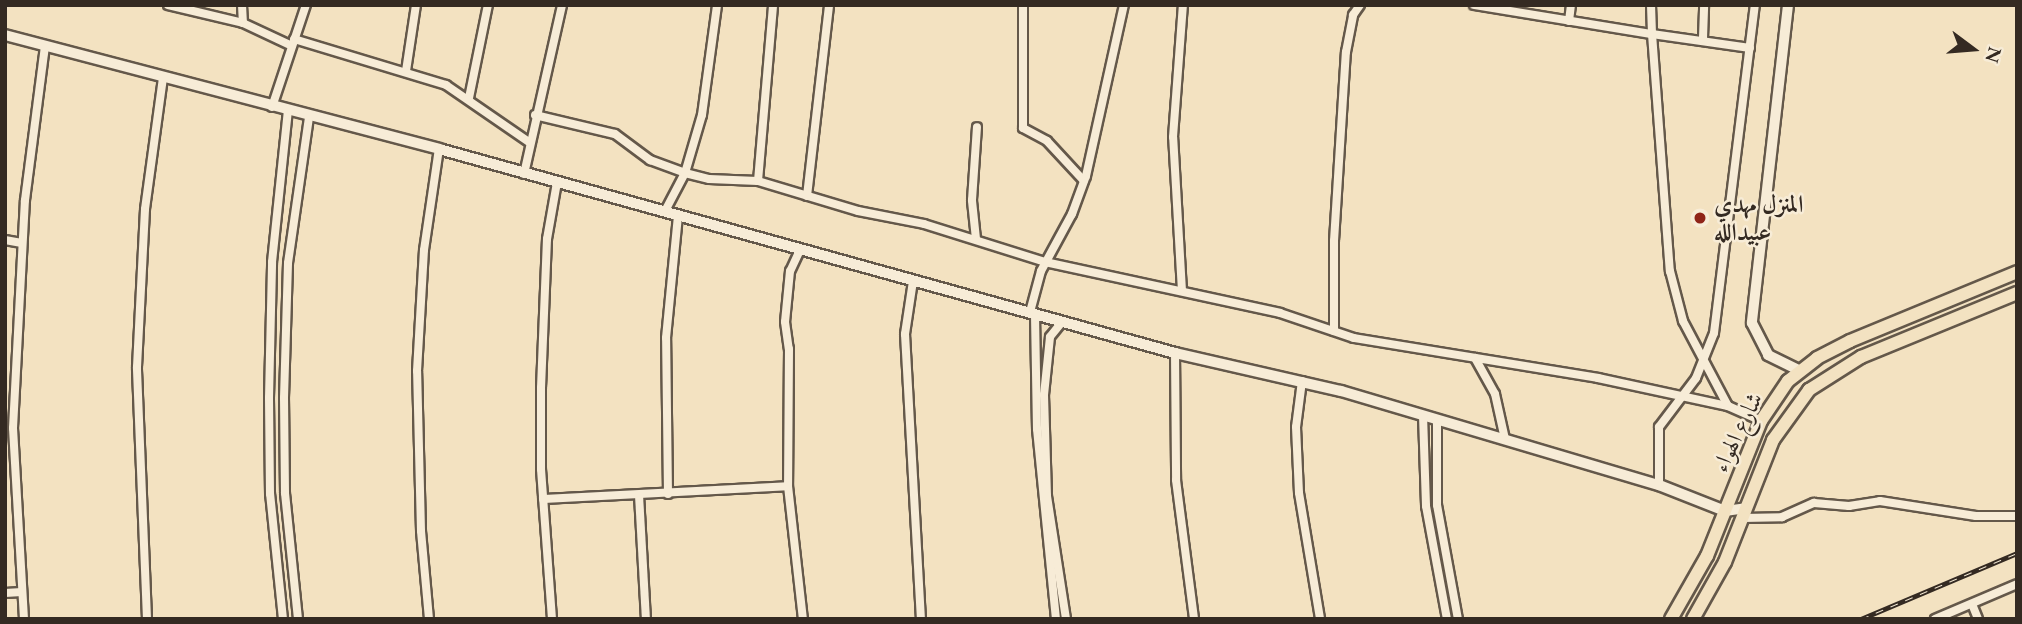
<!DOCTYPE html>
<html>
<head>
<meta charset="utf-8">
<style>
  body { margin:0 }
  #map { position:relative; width:2022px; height:624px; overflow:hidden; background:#f3e2c1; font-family:"EB Garamond",Amiri,serif }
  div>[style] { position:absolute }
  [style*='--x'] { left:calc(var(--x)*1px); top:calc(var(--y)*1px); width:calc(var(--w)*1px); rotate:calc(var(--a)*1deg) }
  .roads { filter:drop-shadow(2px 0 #64584a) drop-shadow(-2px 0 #64584a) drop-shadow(0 2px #64584a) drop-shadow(0 -2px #64584a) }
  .minor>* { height:8px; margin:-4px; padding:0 4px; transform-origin:4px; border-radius:4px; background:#f7ecd7 }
  .tertiary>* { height:10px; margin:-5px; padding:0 5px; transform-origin:5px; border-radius:5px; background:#f7ecd7 }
  .primary>* { height:12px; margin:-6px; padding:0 6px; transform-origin:6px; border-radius:6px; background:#f3e2c1 }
  .rail>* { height:5px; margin-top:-2.5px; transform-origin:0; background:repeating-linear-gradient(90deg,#f7ecd7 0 8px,#342a22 0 16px); box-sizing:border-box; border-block:2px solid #342a22 }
  .dots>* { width:19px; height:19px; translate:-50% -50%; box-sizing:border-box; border:4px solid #f7ecd7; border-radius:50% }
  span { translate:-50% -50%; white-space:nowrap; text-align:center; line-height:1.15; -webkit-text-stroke:5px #f7ecd7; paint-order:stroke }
  .poi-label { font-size:24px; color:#342a22; font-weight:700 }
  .left { translate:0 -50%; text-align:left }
  .street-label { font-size:24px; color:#342a22 }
  .frame { position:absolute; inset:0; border:7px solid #342a22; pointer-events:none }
  .north { position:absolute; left:1938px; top:14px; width:70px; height:70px; -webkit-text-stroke:5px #f7ecd7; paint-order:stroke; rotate:106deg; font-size:19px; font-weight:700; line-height:28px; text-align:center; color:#342a22 }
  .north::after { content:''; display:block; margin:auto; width:24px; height:32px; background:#342a22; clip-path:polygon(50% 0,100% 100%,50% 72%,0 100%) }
</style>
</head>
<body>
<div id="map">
  <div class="roads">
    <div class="minor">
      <i style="--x:168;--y:5;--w:77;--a:13.5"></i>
      <i style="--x:243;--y:23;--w:54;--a:25.1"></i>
      <i style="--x:242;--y:5;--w:18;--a:87"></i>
      <i style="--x:1023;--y:5;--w:123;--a:90"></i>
      <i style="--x:1023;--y:128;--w:27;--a:28"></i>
      <i style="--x:1047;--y:141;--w:54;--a:47.2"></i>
      <i style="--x:1474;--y:5;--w:180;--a:9.3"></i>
      <i style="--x:1652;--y:34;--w:238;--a:85.7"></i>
      <i style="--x:1670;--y:271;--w:52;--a:75.4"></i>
      <i style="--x:1683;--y:321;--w:96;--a:62.1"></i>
      <i style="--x:1728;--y:406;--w:36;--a:24"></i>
      <i style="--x:1651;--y:5;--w:29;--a:88"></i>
      <i style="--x:1652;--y:34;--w:99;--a:8.1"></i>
      <i style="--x:1569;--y:21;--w:16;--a:-83"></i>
      <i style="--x:1703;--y:38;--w:33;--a:-88"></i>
      <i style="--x:294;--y:39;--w:159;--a:16.8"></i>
      <i style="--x:446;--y:85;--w:101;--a:34.5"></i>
      <i style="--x:406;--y:71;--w:67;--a:-81.4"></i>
      <i style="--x:469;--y:98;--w:95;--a:-78.5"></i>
      <i style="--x:272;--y:107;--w:108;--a:-71.6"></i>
      <i style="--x:535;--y:115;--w:82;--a:13.4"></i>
      <i style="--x:615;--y:134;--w:44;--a:36.6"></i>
      <i style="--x:650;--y:160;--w:37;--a:20"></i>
      <i style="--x:685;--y:173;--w:25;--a:14"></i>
      <i style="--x:709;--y:179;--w:49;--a:2.3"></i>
      <i style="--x:758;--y:181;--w:104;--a:16.7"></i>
      <i style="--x:858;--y:211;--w:67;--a:11.1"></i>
      <i style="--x:924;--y:224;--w:127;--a:17.4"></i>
      <i style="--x:1045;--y:262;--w:240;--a:12.2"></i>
      <i style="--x:1280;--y:313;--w:78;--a:18.7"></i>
      <i style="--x:1354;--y:338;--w:247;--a:9.3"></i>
      <i style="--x:1598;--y:378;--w:133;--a:12.2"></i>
      <i style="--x:524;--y:174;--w:173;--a:-77.3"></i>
      <i style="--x:758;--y:181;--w:177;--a:-85.1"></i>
      <i style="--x:807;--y:196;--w:192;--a:-83.4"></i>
      <i style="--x:665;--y:211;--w:43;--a:-62.2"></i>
      <i style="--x:685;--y:173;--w:60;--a:-73.7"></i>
      <i style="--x:702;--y:115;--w:111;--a:-82.2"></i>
      <i style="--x:976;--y:239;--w:39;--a:-96"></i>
      <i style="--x:972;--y:200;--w:73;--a:-86.1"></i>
      <i style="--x:5;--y:240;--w:17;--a:10"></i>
      <i style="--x:800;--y:250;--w:23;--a:115"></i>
      <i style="--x:790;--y:271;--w:51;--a:95.6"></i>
      <i style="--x:785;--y:322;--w:27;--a:82"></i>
      <i style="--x:789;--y:349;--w:137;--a:90.4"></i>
      <i style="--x:788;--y:486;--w:134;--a:83.6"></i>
      <i style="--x:913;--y:281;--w:54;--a:98.6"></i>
      <i style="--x:905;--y:334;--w:285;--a:86.8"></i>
      <i style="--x:1182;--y:291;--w:154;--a:-93.3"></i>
      <i style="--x:1173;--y:137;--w:132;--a:-85.7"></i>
      <i style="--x:1030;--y:312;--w:42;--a:-75"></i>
      <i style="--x:1041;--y:271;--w:65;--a:-61.5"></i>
      <i style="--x:1072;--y:214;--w:40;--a:-69.8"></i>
      <i style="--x:1086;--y:176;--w:175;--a:-77.5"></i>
      <i style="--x:1035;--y:315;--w:114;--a:89"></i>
      <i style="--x:1037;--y:429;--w:191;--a:84.3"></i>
      <i style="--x:1062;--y:322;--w:19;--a:129"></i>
      <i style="--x:1050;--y:337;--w:58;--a:95.9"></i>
      <i style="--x:1044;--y:395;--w:101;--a:88.3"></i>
      <i style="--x:1047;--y:496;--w:124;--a:81.2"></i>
      <i style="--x:1334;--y:331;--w:90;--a:-90"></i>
      <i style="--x:1334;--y:241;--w:189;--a:-86.4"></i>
      <i style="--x:1346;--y:52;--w:38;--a:-79"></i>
      <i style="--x:1353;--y:15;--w:12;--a:-55"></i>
      <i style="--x:1175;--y:353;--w:127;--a:89.5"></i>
      <i style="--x:1176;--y:480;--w:140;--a:82.6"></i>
      <i style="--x:1475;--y:358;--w:41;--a:60.9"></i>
      <i style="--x:1495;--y:394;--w:46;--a:77.5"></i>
      <i style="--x:1302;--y:381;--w:46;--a:97.4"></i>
      <i style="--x:1296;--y:427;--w:66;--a:87.4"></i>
      <i style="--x:1299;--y:493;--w:128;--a:80.5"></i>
      <i style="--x:1423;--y:415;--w:91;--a:88.1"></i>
      <i style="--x:1426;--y:506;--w:115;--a:79.5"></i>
      <i style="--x:1437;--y:419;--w:86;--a:90"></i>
      <i style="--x:1437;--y:505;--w:116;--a:79.6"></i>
      <i style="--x:1659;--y:485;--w:58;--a:-90"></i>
      <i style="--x:1659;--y:427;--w:61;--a:-52.9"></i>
      <i style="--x:1696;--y:378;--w:48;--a:-68.2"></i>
      <i style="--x:1714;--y:333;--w:331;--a:-82.9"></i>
      <i style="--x:668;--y:494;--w:156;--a:-90.7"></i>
      <i style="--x:666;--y:338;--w:124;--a:-84.4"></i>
      <i style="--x:639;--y:495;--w:124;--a:86.8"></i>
      <i style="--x:543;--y:499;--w:245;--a:-3"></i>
      <i style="--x:1743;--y:518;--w:39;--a:-1"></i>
      <i style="--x:1782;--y:517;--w:35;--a:-24"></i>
      <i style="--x:1814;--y:503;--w:35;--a:5"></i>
      <i style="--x:1849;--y:506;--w:31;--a:-9"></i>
      <i style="--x:1880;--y:501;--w:97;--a:8.9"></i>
      <i style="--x:1976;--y:516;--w:41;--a:0"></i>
      <i style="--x:5;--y:593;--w:17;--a:-3"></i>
      <i style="--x:1972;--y:604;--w:16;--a:68"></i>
      <i style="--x:24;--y:619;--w:191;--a:-93.3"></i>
      <i style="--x:13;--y:428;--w:228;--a:-87"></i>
      <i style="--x:25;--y:200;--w:155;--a:-82.6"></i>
      <i style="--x:147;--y:619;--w:252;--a:-92.3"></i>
      <i style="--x:137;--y:367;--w:158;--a:-87.1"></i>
      <i style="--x:145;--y:209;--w:132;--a:-82.2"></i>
      <i style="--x:283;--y:619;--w:126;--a:-95.9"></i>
      <i style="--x:270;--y:494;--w:96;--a:-90.6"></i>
      <i style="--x:269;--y:398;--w:136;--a:-88.7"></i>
      <i style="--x:272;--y:262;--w:152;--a:-84"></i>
      <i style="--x:298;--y:619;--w:127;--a:-95.9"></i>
      <i style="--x:285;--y:493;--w:95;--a:-90.6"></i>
      <i style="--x:284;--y:398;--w:135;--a:-88.3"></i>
      <i style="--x:288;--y:263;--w:148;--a:-81.8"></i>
      <i style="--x:429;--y:619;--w:88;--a:-95.2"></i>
      <i style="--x:421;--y:531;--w:160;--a:-91.4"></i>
      <i style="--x:417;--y:371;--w:121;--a:-86.7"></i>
      <i style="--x:424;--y:250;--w:102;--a:-81.6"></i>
      <i style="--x:552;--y:619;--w:150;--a:-94.2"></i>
      <i style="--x:541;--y:469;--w:81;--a:-90"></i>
      <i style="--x:541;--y:388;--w:149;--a:-87.7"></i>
      <i style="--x:547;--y:239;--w:58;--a:-80"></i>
      <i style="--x:1935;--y:619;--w:89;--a:-23.1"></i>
    </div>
    <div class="tertiary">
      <i style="--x:1788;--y:5;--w:320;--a:96.5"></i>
      <i style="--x:1752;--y:323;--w:36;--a:63"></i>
      <i style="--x:1768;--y:355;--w:34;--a:26"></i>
      <i style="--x:5;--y:35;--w:449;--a:14.7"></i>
      <i style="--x:439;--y:149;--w:764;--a:15.49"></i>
      <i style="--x:1175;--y:353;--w:170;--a:12.9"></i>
      <i style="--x:1341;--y:391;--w:332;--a:16.5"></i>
      <i style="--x:1659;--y:485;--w:71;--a:21.5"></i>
      <i style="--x:1725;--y:511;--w:21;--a:-8"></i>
    </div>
    <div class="primary">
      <i style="--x:1671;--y:619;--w:73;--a:-60.3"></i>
      <i style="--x:1707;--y:556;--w:145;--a:-68.2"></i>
      <i style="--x:1761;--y:421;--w:48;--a:-56"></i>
      <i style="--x:1788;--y:381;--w:37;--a:-38"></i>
      <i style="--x:1817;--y:358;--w:37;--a:-27"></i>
      <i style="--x:1850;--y:341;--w:181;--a:-22.4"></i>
      <i style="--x:1693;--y:619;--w:65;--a:-60.7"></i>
      <i style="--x:1725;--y:562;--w:131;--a:-68.5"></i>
      <i style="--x:1773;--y:440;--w:62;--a:-54.2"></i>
      <i style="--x:1809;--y:390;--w:62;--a:-32.4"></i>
      <i style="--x:1861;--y:357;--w:169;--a:-22.3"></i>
    </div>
  </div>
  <div class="rail">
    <i style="--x:1861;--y:619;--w:169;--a:-22.9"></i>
  </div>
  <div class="dots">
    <i style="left:1700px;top:218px;background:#8f2418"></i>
  </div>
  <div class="poi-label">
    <span class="left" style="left:1714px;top:218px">المنزل مهدي<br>عبيدالله</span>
  </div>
  <div class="street-label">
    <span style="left:1737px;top:432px;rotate:-64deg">شارع الهواء</span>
  </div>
  <div class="frame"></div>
  <div class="north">N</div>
</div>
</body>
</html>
